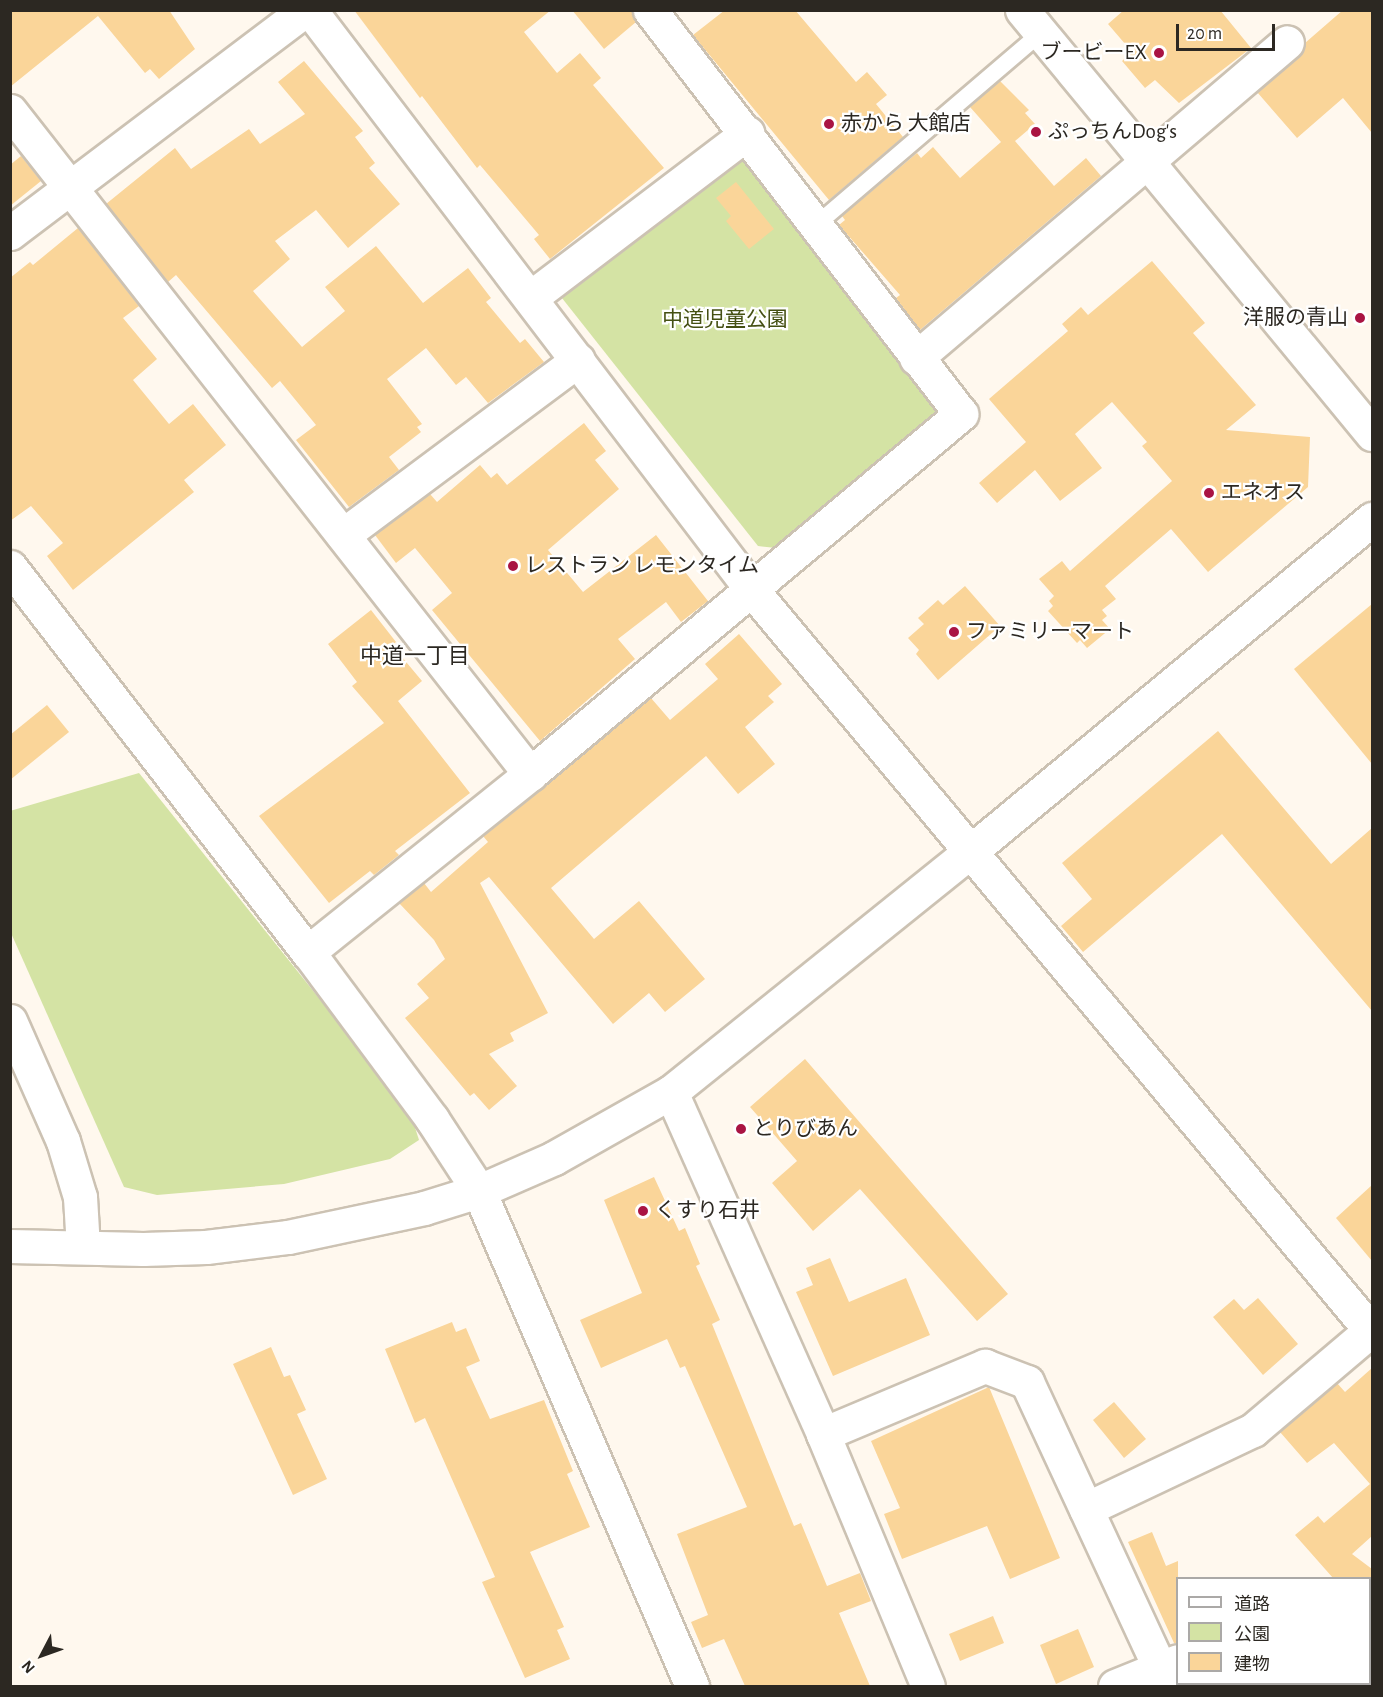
<!DOCTYPE html>
<html>
<head>
<meta charset="utf-8">
<style>
  body { margin:0 }
  #map { position:relative; width:1383px; height:1697px; overflow:hidden; background:#fff8ee; font-family:"Alegreya Sans","Noto Sans JP",sans-serif }
  div>[style] { position:absolute }
  [style*='--x'] { left:calc(var(--x)*1px); top:calc(var(--y)*1px); width:calc(var(--w)*1px); rotate:calc(var(--a)*1deg) }
  .green>* { inset:0; background:#d4e3a4 }
  .building>* { inset:0; background:#fad599 }
  .roads { filter:drop-shadow(2px 0 #ccc2b3) drop-shadow(-2px 0 #ccc2b3) drop-shadow(0 2px #ccc2b3) drop-shadow(0 -2px #ccc2b3) }
  .service>* { height:16px; margin:-8px; padding:0 8px; transform-origin:8px; border-radius:8px; background:#fff }
  .minor>* { height:33px; margin:-16.5px; padding:0 16.5px; transform-origin:16.5px; border-radius:16.5px; background:#fff }
  .tertiary>* { height:33px; margin:-16.5px; padding:0 16.5px; transform-origin:16.5px; border-radius:16.5px; background:#fff }
  .dots>* { width:16px; height:16px; translate:-50% -50%; box-sizing:border-box; border:3px solid #fff; border-radius:50% }
  span { translate:-50% -50%; white-space:nowrap; text-align:center; line-height:1.15; -webkit-text-stroke:4.5px #fff; paint-order:stroke }
  .poi-label { font-size:21px; color:#2c2822 }
  .right { translate:-100% -50%; text-align:right }
  .left { translate:0 -50%; text-align:left }
  .park-label { font-size:21px; color:#455013 }
  .neighbourhood-label { font-size:22px; color:#2c2822 }
  .frame { position:absolute; inset:0; border:12px solid #2c2822; pointer-events:none }
  .legend { position:absolute; left:1176px; top:1577px; width:195px; height:108px; box-sizing:border-box; background:#fff; border:2px solid #aba9a7; margin:0; padding:8px 10px; list-style:none; font-size:18px; color:#2c2822 }
  .legend li { display:flex; align-items:center; gap:12px; height:30px }
  .legend b { width:30px; border:2px solid #aba9a7 }
  .north { position:absolute; left:12px; top:1625px; width:60px; height:60px; -webkit-text-stroke:4px #fff; paint-order:stroke; rotate:229deg; font-size:16px; font-weight:700; line-height:24px; text-align:center; color:#2c2822 }
  .north::after { content:''; display:block; margin:auto; width:21px; height:27px; background:#2c2822; clip-path:polygon(50% 0,100% 100%,50% 72%,0 100%) }
  .scale { position:absolute; left:1176px; top:24px; width:99px; height:27px; box-sizing:border-box; border:3px solid #2c2822; border-top:0; padding-left:8px; font-size:18px; line-height:21px; white-space:nowrap; color:#2c2822; -webkit-text-stroke:4px #fff; paint-order:stroke }
</style>
</head>
<body>
<div id="map">
  <div class="green">
    <i style="clip-path:polygon(730px 158px,747px 161px,939px 412px,776px 548px,758px 546px,558px 293px)"></i>
    <i style="clip-path:polygon(139px 773px,410px 1112px,419px 1140px,390px 1159px,284px 1184px,157px 1195px,124px 1187px,11px 933px,10px 811px)"></i>
  </div>
  <div class="building">
    <i style="clip-path:polygon(10px 10px,169px 10px,195px 49px,159px 79px,150px 69px,145px 73px,98px 16px,10px 87px)"></i>
    <i style="clip-path:polygon(354px 10px,551px 10px,524px 32px,557px 73px,580px 53px,601px 78px,593px 85px,664px 168px,550px 259px,534px 239px,539px 235px,480px 165px,477px 168px,422px 96px,420px 98px)"></i>
    <i style="clip-path:polygon(572px 10px,632px 10px,636px 22px,604px 49px)"></i>
    <i style="clip-path:polygon(725px 10px,795px 10px,856px 82px,867px 72px,887px 95px,876px 104px,903px 137px,829px 200px,693px 35px)"></i>
    <i style="clip-path:polygon(1124px 10px,1220px 10px,1251px 48px,1179px 103px,1155px 80px,1145px 88px,1122px 61px,1132px 52px,1108px 24px)"></i>
    <i style="clip-path:polygon(1343px 10px,1372px 10px,1372px 133px,1343px 98px,1297px 138px,1257px 92px,1299px 56px,1305px 43px)"></i>
    <i style="clip-path:polygon(304px 61px,363px 131px,355px 137px,375px 163px,369px 168px,400px 204px,348px 248px,316px 210px,275px 241px,290px 259px,253px 291px,302px 347px,345px 311px,325px 287px,376px 246px,423px 303px,468px 268px,491px 298px,486px 302px,520px 343px,525px 339px,544px 362px,488px 403px,466px 377px,456px 385px,426px 348px,387px 379px,422px 424px,417px 427px,421px 432px,389px 457px,399px 470px,349px 507px,296px 440px,316px 425px,280px 381px,272px 388px,176px 275px,168px 282px,106px 204px,175px 148px,191px 169px,249px 129px,260px 144px,305px 114px,278px 82px)"></i>
    <i style="clip-path:polygon(1000px 81px,1029px 110px,1025px 113px,1035px 124px,1015px 141px,1054px 186px,1086px 158px,1101px 176px,920px 330px,896px 298px,900px 295px,839px 225px,845px 220px,842px 216px,917px 153px,921px 158px,933px 147px,960px 178px,1001px 142px,970px 107px)"></i>
    <i style="clip-path:polygon(21px 156px,41px 181px,10px 206px,10px 165px)"></i>
    <i style="clip-path:polygon(736px 182px,774px 229px,749px 249px,726px 221px,731px 216px,716px 198px)"></i>
    <i style="clip-path:polygon(78px 228px,139px 306px,123px 318px,157px 359px,133px 380px,169px 424px,193px 404px,226px 445px,184px 480px,194px 492px,73px 590px,47px 556px,63px 543px,31px 506px,10px 521px,10px 278px,30px 262px,33px 265px)"></i>
    <i style="clip-path:polygon(1152px 261px,1205px 323px,1193px 333px,1256px 405px,1226px 430px,1310px 437px,1308px 487px,1208px 572px,1171px 529px,1105px 586px,1116px 599px,1102px 610px,1107px 616px,1102px 620px,1110px 629px,1087px 648px,1080px 640px,1077px 643px,1048px 611px,1053px 606px,1049px 601px,1054px 596px,1039px 579px,1062px 561px,1070px 571px,1172px 481px,1142px 446px,1147px 442px,1112px 402px,1075px 434px,1102px 468px,1060px 501px,1035px 470px,997px 503px,979px 483px,1026px 442px,989px 399px,1068px 331px,1062px 324px,1081px 307px,1088px 315px)"></i>
    <i style="clip-path:polygon(584px 423px,606px 451px,595px 460px,619px 489px,548px 550px,583px 592px,656px 535px,708px 601px,681px 622px,666px 602px,618px 639px,635px 659px,540px 741px,432px 610px,452px 593px,415px 548px,396px 563px,375px 535px,430px 494px,437px 502px,480px 465px,491px 478px,497px 473px,507px 485px)"></i>
    <i style="clip-path:polygon(965px 586px,1000px 626px,938px 680px,916px 654px,919px 650px,908px 638px,924px 624px,918px 618px,938px 600px,943px 605px)"></i>
    <i style="clip-path:polygon(1372px 604px,1372px 764px,1294px 669px)"></i>
    <i style="clip-path:polygon(371px 610px,396px 642px,392px 645px,422px 681px,398px 701px,470px 793px,395px 851px,399px 855px,374px 875px,370px 871px,329px 903px,259px 816px,384px 723px,352px 686px,357px 682px,328px 644px)"></i>
    <i style="clip-path:polygon(739px 634px,782px 684px,768px 696px,774px 702px,745px 727px,775px 764px,738px 794px,706px 756px,551px 888px,594px 939px,639px 901px,705px 979px,665px 1012px,649px 993px,613px 1024px,489px 877px,480px 883px,548px 1013px,510px 1033px,514px 1041px,489px 1054px,517px 1086px,489px 1110px,474px 1093px,470px 1096px,405px 1018px,429px 998px,417px 984px,445px 959px,434px 940px,399px 903px,424px 883px,431px 892px,488px 842px,483px 836px,651px 698px,670px 720px,718px 679px,705px 664px)"></i>
    <i style="clip-path:polygon(47px 705px,69px 732px,10px 780px,10px 735px)"></i>
    <i style="clip-path:polygon(1218px 731px,1331px 864px,1372px 828px,1372px 1011px,1222px 834px,1083px 952px,1061px 926px,1092px 899px,1062px 863px)"></i>
    <i style="clip-path:polygon(805px 1059px,1008px 1294px,977px 1321px,860px 1189px,813px 1231px,772px 1183px,797px 1161px,750px 1107px)"></i>
    <i style="clip-path:polygon(654px 1177px,679px 1231px,685px 1228px,700px 1264px,696px 1266px,720px 1320px,712px 1324px,794px 1526px,801px 1523px,827px 1586px,860px 1573px,871px 1601px,839px 1613px,870px 1686px,745px 1686px,724px 1639px,702px 1648px,691px 1622px,708px 1615px,677px 1534px,747px 1507px,685px 1366px,680px 1368px,667px 1339px,601px 1368px,580px 1320px,642px 1293px,604px 1200px)"></i>
    <i style="clip-path:polygon(1372px 1185px,1372px 1261px,1336px 1218px)"></i>
    <i style="clip-path:polygon(830px 1258px,849px 1302px,906px 1278px,930px 1335px,833px 1376px,796px 1292px,813px 1285px,806px 1268px)"></i>
    <i style="clip-path:polygon(1258px 1298px,1298px 1344px,1263px 1375px,1213px 1317px,1234px 1299px,1244px 1310px)"></i>
    <i style="clip-path:polygon(452px 1322px,456px 1332px,466px 1328px,480px 1361px,466px 1367px,490px 1419px,544px 1400px,573px 1471px,567px 1474px,590px 1527px,530px 1552px,564px 1627px,557px 1630px,570px 1659px,525px 1678px,482px 1582px,495px 1577px,425px 1418px,415px 1423px,385px 1349px)"></i>
    <i style="clip-path:polygon(271px 1347px,284px 1377px,290px 1375px,306px 1410px,297px 1414px,327px 1479px,293px 1495px,233px 1364px)"></i>
    <i style="clip-path:polygon(1372px 1368px,1372px 1536px,1352px 1554px,1372px 1569px,1372px 1578px,1333px 1578px,1295px 1535px,1318px 1516px,1324px 1523px,1370px 1484px,1334px 1443px,1307px 1463px,1280px 1432px,1337px 1383px,1345px 1392px)"></i>
    <i style="clip-path:polygon(989px 1387px,1060px 1558px,1010px 1579px,987px 1526px,902px 1559px,884px 1514px,900px 1508px,871px 1441px)"></i>
    <i style="clip-path:polygon(1114px 1402px,1146px 1439px,1124px 1458px,1093px 1420px)"></i>
    <i style="clip-path:polygon(1152px 1532px,1166px 1566px,1178px 1561px,1178px 1643px,1174px 1643px,1128px 1542px)"></i>
    <i style="clip-path:polygon(993px 1616px,1004px 1643px,960px 1661px,949px 1634px)"></i>
    <i style="clip-path:polygon(1078px 1629px,1094px 1667px,1056px 1684px,1040px 1645px)"></i>
  </div>
  <div class="roads">
    <div class="service">
      <i style="--x:816;--y:225;--w:296;--a:-40.5"></i>
    </div>
    <div class="minor">
      <i style="--x:310;--y:10;--w:728;--a:52.7"></i>
      <i style="--x:751;--y:589;--w:968;--a:50.11"></i>
      <i style="--x:10;--y:111;--w:843;--a:51.89"></i>
      <i style="--x:10;--y:233;--w:370;--a:-37.1"></i>
      <i style="--x:530;--y:298;--w:273;--a:-37.2"></i>
      <i style="--x:916;--y:358;--w:487;--a:-40.4"></i>
      <i style="--x:343;--y:535;--w:293;--a:-36.7"></i>
      <i style="--x:308;--y:952;--w:285;--a:-38.7"></i>
      <i style="--x:530;--y:774;--w:562;--a:-39.87"></i>
      <i style="--x:961;--y:414;--w:510;--a:-127.59"></i>
      <i style="--x:671;--y:1092;--w:374;--a:66"></i>
      <i style="--x:823;--y:1434;--w:273;--a:67.4"></i>
      <i style="--x:479;--y:1191;--w:539;--a:66.72"></i>
      <i style="--x:823;--y:1434;--w:176;--a:-22.8"></i>
      <i style="--x:985;--y:1366;--w:45;--a:20.9"></i>
      <i style="--x:1027;--y:1382;--w:315;--a:65.1"></i>
      <i style="--x:1160;--y:1668;--w:19;--a:-21"></i>
      <i style="--x:1086;--y:1509;--w:185;--a:-25.3"></i>
      <i style="--x:1253;--y:1430;--w:155;--a:-40.3"></i>
      <i style="--x:1360;--y:1684;--w:4;--a:34"></i>
      <i style="--x:1115;--y:1686;--w:48;--a:-21.8"></i>
      <i style="--x:1160;--y:1668;--w:20;--a:66"></i>
    </div>
    <div class="tertiary">
      <i style="--x:1022;--y:10;--w:550;--a:50.46"></i>
      <i style="--x:10;--y:567;--w:487;--a:52.3"></i>
      <i style="--x:308;--y:952;--w:208;--a:53.4"></i>
      <i style="--x:432;--y:1119;--w:86;--a:56.9"></i>
      <i style="--x:10;--y:1021;--w:131;--a:66.2"></i>
      <i style="--x:63;--y:1141;--w:59;--a:73.1"></i>
      <i style="--x:80;--y:1197;--w:50;--a:86.6"></i>
      <i style="--x:10;--y:1246;--w:133;--a:1.3"></i>
      <i style="--x:143;--y:1249;--w:63;--a:-1.8"></i>
      <i style="--x:206;--y:1247;--w:83;--a:-7"></i>
      <i style="--x:288;--y:1237;--w:139;--a:-12"></i>
      <i style="--x:424;--y:1208;--w:58;--a:-17.2"></i>
      <i style="--x:479;--y:1191;--w:82;--a:-23.7"></i>
      <i style="--x:554;--y:1158;--w:134;--a:-29.4"></i>
      <i style="--x:671;--y:1092;--w:385;--a:-38.8"></i>
      <i style="--x:971;--y:851;--w:521;--a:-39.62"></i>
    </div>
  </div>
  <div class="dots">
    <i style="left:1159px;top:53px;background:#a91443"></i>
    <i style="left:829px;top:124px;background:#a91443"></i>
    <i style="left:1036px;top:132px;background:#a91443"></i>
    <i style="left:1360px;top:318px;background:#a91443"></i>
    <i style="left:1209px;top:493px;background:#a91443"></i>
    <i style="left:513px;top:566px;background:#a91443"></i>
    <i style="left:954px;top:632px;background:#a91443"></i>
    <i style="left:741px;top:1129px;background:#a91443"></i>
    <i style="left:643px;top:1211px;background:#a91443"></i>
  </div>
  <div class="poi-label">
    <span class="right" style="left:1147px;top:53px">ブービーEX</span>
    <span class="left" style="left:841px;top:124px">赤から 大館店</span>
    <span class="left" style="left:1048px;top:132px">ぷっちんDog's</span>
    <span class="right" style="left:1348px;top:318px">洋服の青山</span>
    <span class="left" style="left:1221px;top:493px">エネオス</span>
    <span class="left" style="left:525px;top:566px">レストラン レモンタイム</span>
    <span class="left" style="left:966px;top:632px">ファミリーマート</span>
    <span class="left" style="left:753px;top:1129px">とりびあん</span>
    <span class="left" style="left:655px;top:1211px">くすり石井</span>
  </div>
  <div class="park-label">
    <span style="left:725px;top:320px">中道児童公園</span>
  </div>
  <div class="neighbourhood-label">
    <span style="left:415px;top:657px">中道一丁目</span>
  </div>
  <div class="frame"></div>
  <ul class="legend">
  <li><b style="height:8px;background:#fff"></b>道路</li>
  <li><b style="height:16px;background:#d4e3a4"></b>公園</li>
  <li><b style="height:16px;background:#fad599"></b>建物</li>
  </ul>
  <div class="north">N</div>
  <div class="scale">20 m</div>
</div>
</body>
</html>
